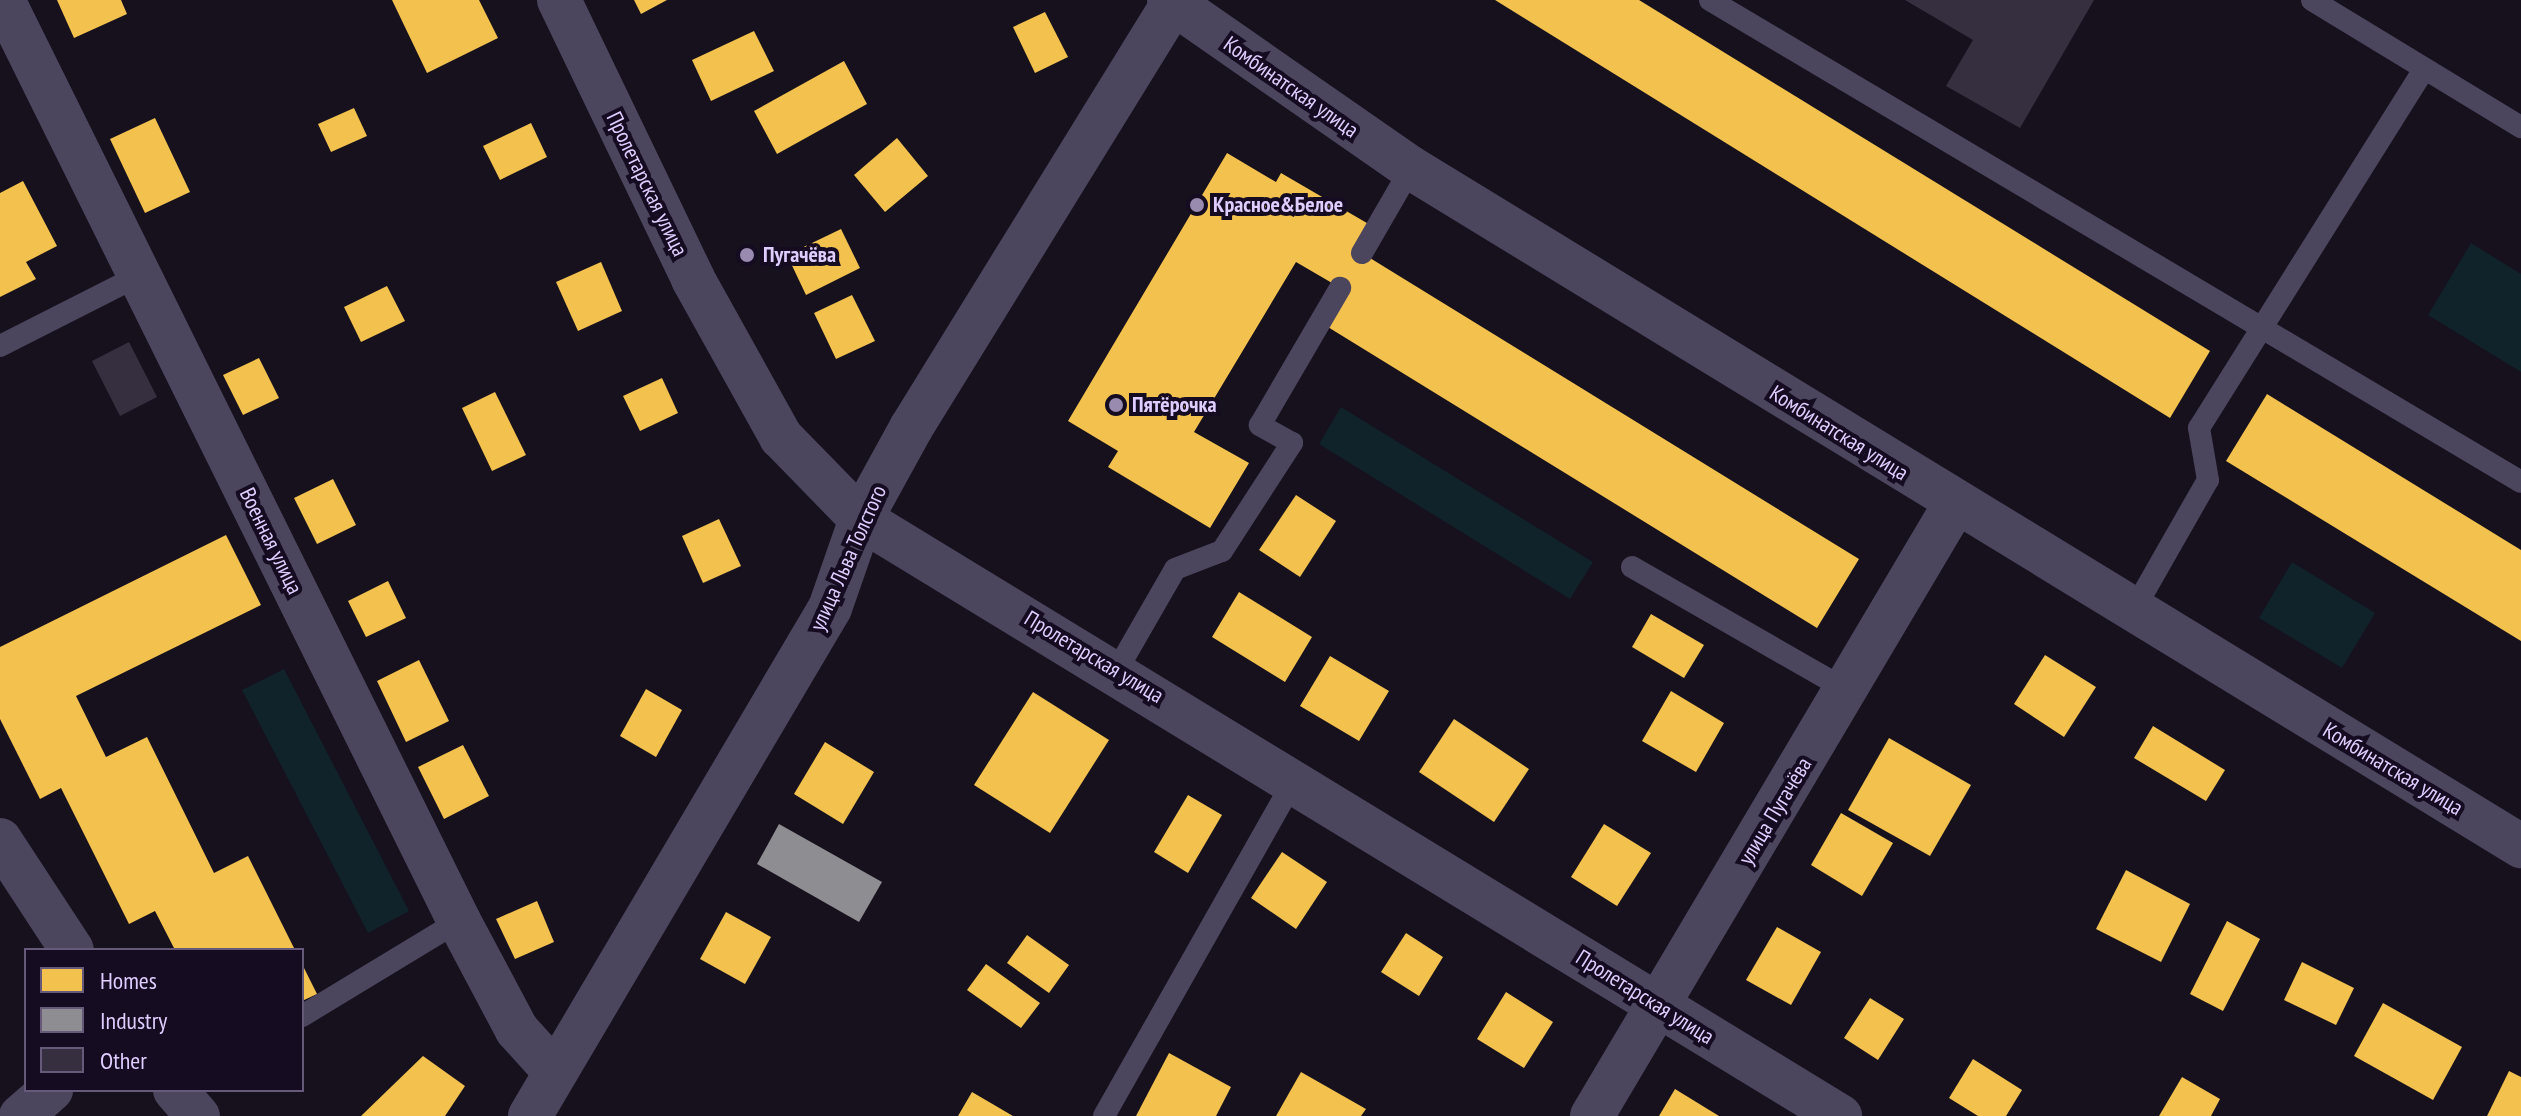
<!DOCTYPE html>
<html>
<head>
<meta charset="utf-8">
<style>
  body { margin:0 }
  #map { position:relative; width:2521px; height:1116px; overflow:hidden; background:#16111d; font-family:"PT Sans Narrow",sans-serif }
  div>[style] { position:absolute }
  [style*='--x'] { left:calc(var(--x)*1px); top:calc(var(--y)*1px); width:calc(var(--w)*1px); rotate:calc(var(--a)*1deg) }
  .green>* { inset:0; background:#10222a }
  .homes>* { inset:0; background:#f2c14e }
  .industry>* { inset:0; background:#8d8d92 }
  .building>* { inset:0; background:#362f3f }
  .service>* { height:22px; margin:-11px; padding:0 11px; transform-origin:11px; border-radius:11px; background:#4c455e }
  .minor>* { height:44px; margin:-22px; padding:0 22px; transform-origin:22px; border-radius:22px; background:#4c455e }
  .tertiary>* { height:44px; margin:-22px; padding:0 22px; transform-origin:22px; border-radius:22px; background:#4c455e }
  .dots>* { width:22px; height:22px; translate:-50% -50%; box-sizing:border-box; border:4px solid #150c22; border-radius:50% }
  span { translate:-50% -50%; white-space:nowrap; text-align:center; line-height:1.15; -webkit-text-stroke:8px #150c22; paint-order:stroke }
  .street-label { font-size:22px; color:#dfcdff }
  .poi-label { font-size:22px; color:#dfcdff; font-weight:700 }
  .left { translate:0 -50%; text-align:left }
  .legend { position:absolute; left:24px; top:948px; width:280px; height:144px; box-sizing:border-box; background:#150c22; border:2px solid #66597a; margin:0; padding:10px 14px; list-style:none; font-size:24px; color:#dfcdff }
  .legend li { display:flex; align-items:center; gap:16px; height:40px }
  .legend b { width:40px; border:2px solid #66597a }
</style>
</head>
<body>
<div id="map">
  <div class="green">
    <i style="clip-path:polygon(2471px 243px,2521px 274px,2521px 372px,2428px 315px)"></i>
    <i style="clip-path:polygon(1341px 407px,1593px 562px,1570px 599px,1319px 444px)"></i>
    <i style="clip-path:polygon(2292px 562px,2375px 613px,2342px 668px,2259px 618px)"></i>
    <i style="clip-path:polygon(284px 669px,409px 911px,368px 933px,242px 690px)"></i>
  </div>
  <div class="homes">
    <i style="clip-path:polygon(57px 0,121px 0,127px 14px,74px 38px)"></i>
    <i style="clip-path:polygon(392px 0,479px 0,498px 38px,427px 73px)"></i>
    <i style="clip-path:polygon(634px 0,667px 0,641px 14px)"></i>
    <i style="clip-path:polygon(1495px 0,1639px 0,2210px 351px,2170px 418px)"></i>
    <i style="clip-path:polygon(1045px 12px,1068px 57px,1035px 73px,1013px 27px)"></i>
    <i style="clip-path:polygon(754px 31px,774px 71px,711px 101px,692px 60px)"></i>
    <i style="clip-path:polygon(844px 61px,867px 104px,777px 154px,754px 111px)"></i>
    <i style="clip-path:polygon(354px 108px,367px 136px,331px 152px,318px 124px)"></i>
    <i style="clip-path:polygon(155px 118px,190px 192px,145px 213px,110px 139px)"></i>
    <i style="clip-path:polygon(531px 123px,547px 157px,500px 180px,483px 146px)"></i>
    <i style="clip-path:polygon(897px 138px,928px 176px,885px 212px,854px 175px)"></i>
    <i style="clip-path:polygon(1227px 153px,1276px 182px,1281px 173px,1372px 226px,1357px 250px,1859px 559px,1817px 628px,1323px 324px,1344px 290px,1296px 262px,1194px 432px,1249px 463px,1210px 528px,1108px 467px,1118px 451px,1068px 421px)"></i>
    <i style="clip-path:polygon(23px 181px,57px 246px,26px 262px,36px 279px,0 297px,0 193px)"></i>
    <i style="clip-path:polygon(841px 229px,860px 268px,806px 295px,787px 255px)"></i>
    <i style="clip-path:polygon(601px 262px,622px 311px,578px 331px,556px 282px)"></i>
    <i style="clip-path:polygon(387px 286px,405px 321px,361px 342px,344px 307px)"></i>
    <i style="clip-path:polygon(852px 295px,875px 341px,836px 359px,814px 313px)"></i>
    <i style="clip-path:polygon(259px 358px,279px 398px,243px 415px,223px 375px)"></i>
    <i style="clip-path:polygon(662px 378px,678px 413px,640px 431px,623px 396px)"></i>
    <i style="clip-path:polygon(495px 392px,526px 455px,492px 471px,462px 408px)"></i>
    <i style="clip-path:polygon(2267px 394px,2521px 550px,2521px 641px,2226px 461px)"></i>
    <i style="clip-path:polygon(333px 479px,356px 525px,317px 544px,294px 498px)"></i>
    <i style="clip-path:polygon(1296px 495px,1336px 521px,1300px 577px,1259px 550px)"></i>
    <i style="clip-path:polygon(719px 519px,741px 566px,703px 583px,682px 536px)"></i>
    <i style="clip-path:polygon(226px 535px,261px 605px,76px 696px,106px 757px,147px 737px,214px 873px,248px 856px,295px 950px,175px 950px,155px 911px,129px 924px,61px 788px,40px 799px,0 719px,0 647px)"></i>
    <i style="clip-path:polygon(388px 581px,406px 618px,366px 637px,348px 601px)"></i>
    <i style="clip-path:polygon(1239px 592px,1312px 637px,1285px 682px,1212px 637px)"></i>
    <i style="clip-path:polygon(1651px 614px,1704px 645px,1684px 678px,1632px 647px)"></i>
    <i style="clip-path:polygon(2045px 655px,2096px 687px,2064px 737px,2014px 704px)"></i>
    <i style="clip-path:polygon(1330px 656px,1389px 691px,1359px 741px,1300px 706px)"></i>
    <i style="clip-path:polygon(419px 660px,449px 721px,406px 742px,377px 681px)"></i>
    <i style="clip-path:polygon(646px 689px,682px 710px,656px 757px,620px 736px)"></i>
    <i style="clip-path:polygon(1671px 691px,1724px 723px,1696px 772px,1642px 741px)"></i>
    <i style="clip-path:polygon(1033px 692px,1109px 740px,1050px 833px,974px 785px)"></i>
    <i style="clip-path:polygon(1454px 719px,1529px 769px,1494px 822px,1419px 772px)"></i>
    <i style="clip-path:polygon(2153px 726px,2225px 770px,2206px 801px,2134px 758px)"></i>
    <i style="clip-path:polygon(1889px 738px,1971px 785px,1930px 856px,1848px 810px)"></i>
    <i style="clip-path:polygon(825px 742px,874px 772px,843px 824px,794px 794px)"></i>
    <i style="clip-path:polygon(463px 745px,489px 796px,444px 819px,418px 767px)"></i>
    <i style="clip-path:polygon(1188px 795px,1222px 815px,1188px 873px,1154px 852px)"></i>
    <i style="clip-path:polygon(1841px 813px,1893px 843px,1862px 896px,1811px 865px)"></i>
    <i style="clip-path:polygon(1604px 824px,1651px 853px,1617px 906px,1571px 877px)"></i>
    <i style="clip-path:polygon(1282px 852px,1327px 882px,1296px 929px,1251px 898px)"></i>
    <i style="clip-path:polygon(2126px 870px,2190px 904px,2161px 962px,2096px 929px)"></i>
    <i style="clip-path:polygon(537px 901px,554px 942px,515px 959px,496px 919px)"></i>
    <i style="clip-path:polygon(726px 912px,771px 937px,745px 984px,700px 959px)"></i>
    <i style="clip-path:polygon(2227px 921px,2260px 939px,2223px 1011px,2190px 994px)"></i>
    <i style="clip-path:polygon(1777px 927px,1821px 952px,1791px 1005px,1746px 980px)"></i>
    <i style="clip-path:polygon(1406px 933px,1443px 957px,1419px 996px,1381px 972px)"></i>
    <i style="clip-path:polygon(1027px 935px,1069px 965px,1049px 993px,1007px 963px)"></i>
    <i style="clip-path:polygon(2302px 962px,2354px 988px,2336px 1025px,2284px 1000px)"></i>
    <i style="clip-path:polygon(302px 964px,317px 994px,302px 1001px)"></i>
    <i style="clip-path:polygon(986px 964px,1040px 1003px,1021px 1028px,967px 990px)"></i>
    <i style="clip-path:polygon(1506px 992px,1553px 1022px,1524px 1068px,1477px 1039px)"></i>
    <i style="clip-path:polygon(1870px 998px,1904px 1019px,1878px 1060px,1844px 1038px)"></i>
    <i style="clip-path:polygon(2383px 1003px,2462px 1047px,2433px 1100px,2354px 1056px)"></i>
    <i style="clip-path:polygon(1169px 1053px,1231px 1087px,1216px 1116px,1136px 1116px)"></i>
    <i style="clip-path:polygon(423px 1056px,465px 1086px,445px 1116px,361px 1116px)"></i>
    <i style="clip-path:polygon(1973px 1059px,2022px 1090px,2006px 1116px,1978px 1116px,1949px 1098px)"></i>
    <i style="clip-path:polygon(2509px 1071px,2521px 1077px,2521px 1116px,2487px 1116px)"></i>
    <i style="clip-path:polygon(1301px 1072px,1366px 1109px,1361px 1116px,1276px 1116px)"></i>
    <i style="clip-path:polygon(2182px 1077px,2220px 1099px,2211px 1116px,2159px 1116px)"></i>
    <i style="clip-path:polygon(1675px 1089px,1719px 1116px,1659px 1116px)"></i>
    <i style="clip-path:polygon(972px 1092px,1013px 1116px,958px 1116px)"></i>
  </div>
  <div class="industry">
    <i style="clip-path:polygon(779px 824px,882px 882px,859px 922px,757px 864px)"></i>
  </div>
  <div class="building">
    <i style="clip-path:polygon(1905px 0,2094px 0,2020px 128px,1946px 86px,1973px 40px)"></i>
    <i style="clip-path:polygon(129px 342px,157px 397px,120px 416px,92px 361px)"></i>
  </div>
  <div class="service">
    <i style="--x:1710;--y:0;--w:943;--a:30.72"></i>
    <i style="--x:2312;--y:0;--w:245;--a:31.3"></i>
    <i style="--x:1362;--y:253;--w:98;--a:-60"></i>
    <i style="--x:0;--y:346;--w:157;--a:-26.9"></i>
    <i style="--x:1632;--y:567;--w:248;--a:29.8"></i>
    <i style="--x:2132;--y:613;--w:153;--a:-60.3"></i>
    <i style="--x:2208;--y:480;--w:53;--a:-99.8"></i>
    <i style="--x:2199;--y:428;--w:421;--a:-57.9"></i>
    <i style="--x:1117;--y:670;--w:116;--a:-60.1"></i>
    <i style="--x:1175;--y:569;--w:50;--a:-21"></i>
    <i style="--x:1222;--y:551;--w:129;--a:-57.1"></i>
    <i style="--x:1292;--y:443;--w:37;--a:-151"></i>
    <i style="--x:1260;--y:425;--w:159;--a:-59.7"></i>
    <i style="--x:302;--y:1016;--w:184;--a:-31.2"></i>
    <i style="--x:1104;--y:1116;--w:387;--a:-60.5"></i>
  </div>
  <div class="minor">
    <i style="--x:3;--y:0;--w:1028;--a:63.66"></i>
    <i style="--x:459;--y:921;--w:123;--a:62"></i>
    <i style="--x:517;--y:1030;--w:57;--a:47.9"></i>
    <i style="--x:1169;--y:0;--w:295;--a:34.8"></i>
    <i style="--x:1411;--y:168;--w:1301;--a:31.42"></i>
    <i style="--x:0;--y:840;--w:131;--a:56.8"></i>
    <i style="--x:175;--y:1090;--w:35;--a:49"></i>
    <i style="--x:21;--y:1116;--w:40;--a:-41"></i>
    <i style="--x:530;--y:1116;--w:590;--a:-59.44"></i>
    <i style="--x:830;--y:608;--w:94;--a:-70.8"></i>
    <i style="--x:861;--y:519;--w:104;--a:-61.2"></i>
    <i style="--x:911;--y:428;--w:503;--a:-58.33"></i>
    <i style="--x:1592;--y:1116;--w:712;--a:-59.33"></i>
  </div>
  <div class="tertiary">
    <i style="--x:559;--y:0;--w:310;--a:64.3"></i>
    <i style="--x:693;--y:279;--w:181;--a:60.9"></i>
    <i style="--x:781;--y:437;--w:115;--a:45.7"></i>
    <i style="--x:861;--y:519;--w:1147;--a:31.38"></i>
  </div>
  <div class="dots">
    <i style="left:1197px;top:205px;background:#998bb0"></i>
    <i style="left:747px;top:255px;background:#998bb0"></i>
    <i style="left:1116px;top:405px;background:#998bb0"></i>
  </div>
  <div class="street-label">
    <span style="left:1291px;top:87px;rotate:35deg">Комбинатская улица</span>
    <span style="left:647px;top:184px;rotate:64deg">Пролетарская улица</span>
    <span style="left:1839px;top:433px;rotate:32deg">Комбинатская улица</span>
    <span style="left:271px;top:541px;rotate:64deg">Военная улица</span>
    <span style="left:848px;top:558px;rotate:-66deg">улица Льва Толстого</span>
    <span style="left:1094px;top:657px;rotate:31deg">Пролетарская улица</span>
    <span style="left:2393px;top:769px;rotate:31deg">Комбинатская улица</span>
    <span style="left:1775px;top:811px;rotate:-59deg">улица Пугачёва</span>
    <span style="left:1645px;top:997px;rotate:32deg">Пролетарская улица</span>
  </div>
  <div class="poi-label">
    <span class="left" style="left:1213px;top:205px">Красное&amp;Белое</span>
    <span class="left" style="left:763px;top:255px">Пугачёва</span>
    <span class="left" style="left:1132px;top:405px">Пятёрочка</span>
  </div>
  <ul class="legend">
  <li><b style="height:22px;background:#f2c14e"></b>Homes</li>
  <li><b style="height:22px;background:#8d8d92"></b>Industry</li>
  <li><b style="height:22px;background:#362f3f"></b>Other</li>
  </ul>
</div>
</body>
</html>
